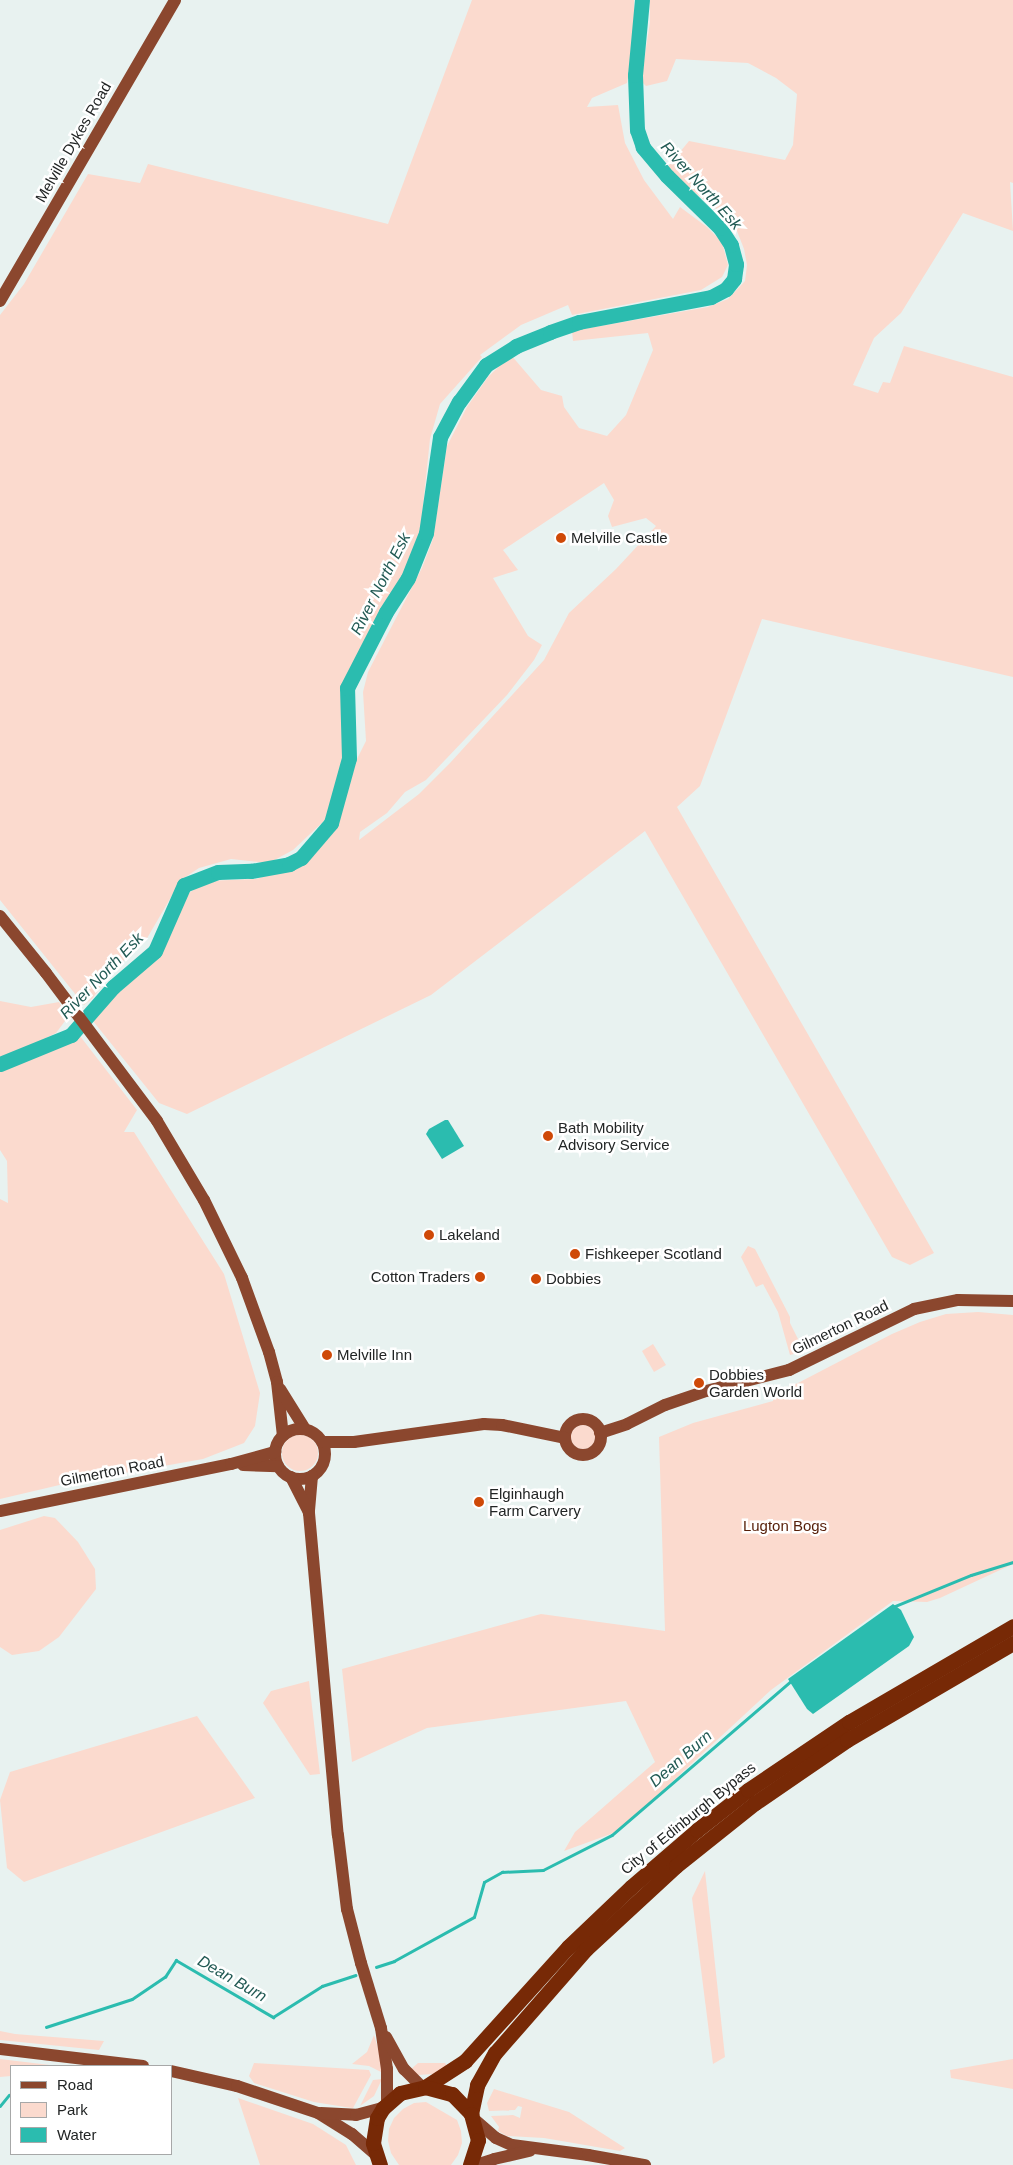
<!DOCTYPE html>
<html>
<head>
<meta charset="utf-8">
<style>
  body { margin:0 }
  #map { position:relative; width:1013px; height:2165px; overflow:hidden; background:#e8f2f0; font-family:Arial,sans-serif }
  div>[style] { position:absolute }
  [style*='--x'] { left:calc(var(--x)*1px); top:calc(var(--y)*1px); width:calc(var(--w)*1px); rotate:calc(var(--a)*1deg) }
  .green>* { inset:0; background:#fbdace }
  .round { border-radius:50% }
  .water>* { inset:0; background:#2bbcaf }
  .stream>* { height:2.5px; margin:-1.25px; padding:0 1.25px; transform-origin:1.25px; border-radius:1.25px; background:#2bbcaf }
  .river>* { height:15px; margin:-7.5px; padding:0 7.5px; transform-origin:7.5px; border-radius:7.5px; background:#2bbcaf }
  .major>* { height:12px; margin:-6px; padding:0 6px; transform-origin:6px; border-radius:6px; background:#8b472e }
  .major>.ring { margin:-6px; padding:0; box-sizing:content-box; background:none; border:12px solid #8b472e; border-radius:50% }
  .highway>* { height:15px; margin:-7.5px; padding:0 7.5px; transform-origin:7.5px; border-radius:7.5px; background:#772906 }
  .dots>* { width:14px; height:14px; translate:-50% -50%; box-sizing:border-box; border:2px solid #fff; border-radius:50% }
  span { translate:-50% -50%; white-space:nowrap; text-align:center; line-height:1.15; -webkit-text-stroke:5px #fff; paint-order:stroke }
  .street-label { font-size:15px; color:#222525 }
  .poi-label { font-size:15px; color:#222525 }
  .left { translate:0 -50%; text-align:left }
  .right { translate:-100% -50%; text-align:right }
  .park-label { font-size:15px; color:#561e08 }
  .water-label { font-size:16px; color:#225a54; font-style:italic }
  .legend { position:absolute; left:10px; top:2065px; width:162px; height:90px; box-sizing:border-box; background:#fff; border:1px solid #a7a8a8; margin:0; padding:6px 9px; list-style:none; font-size:15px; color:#222525 }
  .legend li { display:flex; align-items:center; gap:10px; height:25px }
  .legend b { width:25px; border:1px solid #a7a8a8 }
</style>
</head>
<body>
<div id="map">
  <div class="green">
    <i style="clip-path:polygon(472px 0,634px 0,634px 39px,627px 83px,592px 98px,587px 107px,618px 105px,625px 143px,644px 180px,673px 219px,680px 207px,707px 227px,722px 242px,728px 265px,722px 277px,701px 290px,572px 315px,568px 305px,521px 325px,480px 355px,482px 357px,440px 404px,430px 439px,420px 535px,405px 573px,365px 641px,342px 688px,342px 727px,345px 758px,337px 792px,326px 819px,293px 850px,269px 863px,231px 859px,199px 868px,181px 880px,146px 940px,110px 973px,93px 998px,84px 1005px,0 900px,0 315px,24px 284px,88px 174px,140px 183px,148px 164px,388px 224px)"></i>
    <i style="clip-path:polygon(evenodd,650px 0,1013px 0,1013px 183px,1010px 182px,1013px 231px,963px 213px,901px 313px,874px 338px,853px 385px,878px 393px,883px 382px,890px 383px,904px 346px,1013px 377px,1013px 677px,762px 619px,700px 786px,677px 807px,934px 1253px,910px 1265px,892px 1257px,645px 831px,431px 995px,187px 1114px,159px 1103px,93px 1021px,114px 997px,148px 967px,163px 942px,180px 900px,205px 881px,257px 879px,303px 861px,328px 836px,339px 820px,357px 759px,366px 741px,363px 692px,368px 672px,422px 568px,433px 539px,447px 446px,467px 407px,488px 377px,511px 355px,541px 390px,562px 396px,564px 407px,579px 428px,607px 436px,626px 415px,653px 350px,648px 333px,573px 341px,572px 331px,708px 307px,728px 299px,745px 281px,747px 265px,744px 249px,735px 226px,719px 211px,665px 170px,689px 141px,785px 160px,793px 145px,797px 94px,776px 78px,748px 63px,676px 59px,667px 81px,646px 86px,641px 81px,650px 22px,650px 0,604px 483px,614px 500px,608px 516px,612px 527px,646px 518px,656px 526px,616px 569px,569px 613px,544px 660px,450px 763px,419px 794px,359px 840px,360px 832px,387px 813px,405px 792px,426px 780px,507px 695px,534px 660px,542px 645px,528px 636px,493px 578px,518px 570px,503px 550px,604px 483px)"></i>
    <i style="clip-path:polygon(0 1001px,31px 1007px,59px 1002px,68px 1017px,56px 1033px,22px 1050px,0 1057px)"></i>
    <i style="clip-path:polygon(80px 1036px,137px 1110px,124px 1132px,134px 1132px,224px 1274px,260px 1393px,255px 1426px,244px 1443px,203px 1459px,68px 1483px,0 1499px,0 1199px,8px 1203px,7px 1161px,0 1150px,0 1072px)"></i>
    <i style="clip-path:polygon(748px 1246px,755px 1249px,790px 1317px,790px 1323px,804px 1351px,790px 1355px,778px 1312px,763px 1284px,756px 1287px,741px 1257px)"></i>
    <i style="clip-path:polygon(978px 1312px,1013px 1315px,1013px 1564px,940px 1598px,927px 1602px,893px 1601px,771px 1690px,619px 1831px,564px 1851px,575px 1832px,655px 1762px,626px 1701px,427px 1728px,352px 1762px,342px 1669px,541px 1614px,665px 1631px,659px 1437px,693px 1423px,773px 1401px,774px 1392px,798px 1383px,892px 1334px,920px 1322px,946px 1314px)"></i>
    <i style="clip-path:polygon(653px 1344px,666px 1365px,654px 1372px,642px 1351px)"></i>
    <i class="round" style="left:571px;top:1425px;width:24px;height:24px"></i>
    <i class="round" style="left:282px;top:1435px;width:36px;height:36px"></i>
    <i style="clip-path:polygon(44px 1516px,55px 1518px,78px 1542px,95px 1569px,96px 1589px,59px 1637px,39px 1651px,12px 1655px,0 1647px,0 1530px)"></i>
    <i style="clip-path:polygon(309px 1681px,320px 1774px,310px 1775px,263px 1703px,271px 1691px)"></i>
    <i style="clip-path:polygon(197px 1716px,255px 1798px,24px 1882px,7px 1868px,0 1800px,10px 1772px)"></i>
    <i style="clip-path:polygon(705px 1871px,725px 2057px,713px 2064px,692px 1898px)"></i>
    <i style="clip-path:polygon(0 2031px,15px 2034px,104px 2041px,99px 2050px,0 2040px)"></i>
    <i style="clip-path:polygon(374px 2035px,383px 2064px,383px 2073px,369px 2066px,352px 2064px,367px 2052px)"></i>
    <i style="clip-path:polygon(0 2059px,58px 2066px,11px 2066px,11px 2076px,0 2077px)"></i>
    <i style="clip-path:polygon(1013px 2059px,1013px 2089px,951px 2078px,950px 2070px)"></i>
    <i style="clip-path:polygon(254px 2063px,369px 2070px,371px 2075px,353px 2108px,345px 2107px,314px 2102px,254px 2083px,249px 2076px)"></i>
    <i style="clip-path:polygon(418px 2063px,445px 2063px,448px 2068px,433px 2074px,418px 2075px,410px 2070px)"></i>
    <i style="clip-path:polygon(382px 2079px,374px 2096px,360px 2106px,373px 2080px)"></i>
    <i style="clip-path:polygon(494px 2089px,569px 2112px,625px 2148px,620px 2151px,544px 2138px,507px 2136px,498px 2131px,499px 2127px,491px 2116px,513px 2115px,520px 2118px,522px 2107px,518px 2106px,515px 2110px,489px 2111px,487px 2103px)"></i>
    <i style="clip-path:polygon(238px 2098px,313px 2124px,346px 2145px,356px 2165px,260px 2165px)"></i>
    <i style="clip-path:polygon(426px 2102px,457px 2120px,461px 2131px,462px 2143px,458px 2155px,451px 2165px,399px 2165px,391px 2153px,388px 2141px,389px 2129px,394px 2118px,403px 2109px,414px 2103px)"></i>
  </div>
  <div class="water">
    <i style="clip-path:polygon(445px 1120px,448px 1120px,464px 1146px,442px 1159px,426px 1134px,429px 1129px)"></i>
    <i style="clip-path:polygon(893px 1604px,901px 1610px,914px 1637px,909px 1646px,813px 1714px,807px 1709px,788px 1679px)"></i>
  </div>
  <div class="stream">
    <i style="--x:893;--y:1607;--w:84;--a:-22.3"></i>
    <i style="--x:971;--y:1575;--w:44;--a:-17.2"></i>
    <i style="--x:376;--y:1967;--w:19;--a:-18"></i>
    <i style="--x:394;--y:1961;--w:91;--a:-28.8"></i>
    <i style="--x:474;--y:1917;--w:36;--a:-74"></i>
    <i style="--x:484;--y:1882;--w:21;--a:-29"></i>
    <i style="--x:502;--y:1872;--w:41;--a:-2.8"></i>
    <i style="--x:543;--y:1870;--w:77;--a:-26.9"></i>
    <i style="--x:612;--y:1835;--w:236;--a:-40.7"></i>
    <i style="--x:46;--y:2027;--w:90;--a:-18"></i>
    <i style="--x:132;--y:1999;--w:40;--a:-34"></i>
    <i style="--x:165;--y:1977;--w:20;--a:-57"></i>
    <i style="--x:176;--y:1960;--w:113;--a:30.4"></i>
    <i style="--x:273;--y:2017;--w:58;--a:-32.3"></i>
    <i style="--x:322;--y:1986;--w:35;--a:-18"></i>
    <i style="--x:0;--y:2106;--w:14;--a:-51"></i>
  </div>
  <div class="river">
    <i style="--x:0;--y:1064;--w:77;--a:-22.2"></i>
    <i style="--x:71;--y:1035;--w:64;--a:-48.8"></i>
    <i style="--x:113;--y:987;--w:55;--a:-40.6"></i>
    <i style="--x:155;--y:951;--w:72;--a:-66.3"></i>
    <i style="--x:184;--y:885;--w:36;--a:-21"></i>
    <i style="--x:218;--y:872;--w:33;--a:-2"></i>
    <i style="--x:251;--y:871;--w:39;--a:-10"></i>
    <i style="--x:289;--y:864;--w:13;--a:-27"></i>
    <i style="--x:301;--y:858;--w:46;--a:-49.4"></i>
    <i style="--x:331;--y:823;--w:67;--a:-74.5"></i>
    <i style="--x:349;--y:758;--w:70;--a:-91.6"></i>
    <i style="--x:347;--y:688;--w:85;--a:-62.8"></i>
    <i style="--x:386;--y:612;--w:40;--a:-57.1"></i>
    <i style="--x:408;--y:578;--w:48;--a:-68.2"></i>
    <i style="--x:426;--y:533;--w:97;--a:-81.7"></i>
    <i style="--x:440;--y:437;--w:40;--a:-62"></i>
    <i style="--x:459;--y:402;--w:46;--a:-53.9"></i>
    <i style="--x:486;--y:365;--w:36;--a:-32"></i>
    <i style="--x:516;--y:346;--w:37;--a:-22"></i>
    <i style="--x:550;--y:332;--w:31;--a:-19"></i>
    <i style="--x:579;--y:322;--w:134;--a:-10.7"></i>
    <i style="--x:711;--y:297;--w:17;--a:-28"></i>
    <i style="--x:726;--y:289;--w:13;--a:-51"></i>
    <i style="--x:734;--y:279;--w:15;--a:-82"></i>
    <i style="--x:736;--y:264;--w:20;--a:-105"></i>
    <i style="--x:731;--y:245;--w:20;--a:-123"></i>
    <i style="--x:720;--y:228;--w:74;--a:-135.5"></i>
    <i style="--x:667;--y:176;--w:38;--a:-130"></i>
    <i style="--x:643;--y:147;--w:18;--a:-109"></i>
    <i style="--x:637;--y:130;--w:55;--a:-92.1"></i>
    <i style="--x:635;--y:75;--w:75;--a:-84.7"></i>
  </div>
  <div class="major">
    <i style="--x:0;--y:301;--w:348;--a:-59.8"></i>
    <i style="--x:0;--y:916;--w:73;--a:51.1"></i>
    <i style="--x:46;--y:973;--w:185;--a:53.1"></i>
    <i style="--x:157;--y:1121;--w:92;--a:59.3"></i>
    <i style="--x:204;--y:1200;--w:87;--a:64"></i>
    <i style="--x:242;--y:1278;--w:79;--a:70"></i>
    <i style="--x:269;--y:1352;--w:31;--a:75"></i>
    <i style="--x:277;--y:1382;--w:54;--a:83.7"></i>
    <i style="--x:280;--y:1389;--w:47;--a:58"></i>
    <i class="ring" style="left:565px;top:1419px;width:24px;height:24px"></i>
    <i class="ring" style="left:275px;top:1429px;width:38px;height:38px"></i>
    <i style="--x:600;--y:1433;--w:28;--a:-18"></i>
    <i style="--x:627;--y:1424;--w:42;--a:-26.6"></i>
    <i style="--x:665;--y:1405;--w:43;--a:-18.9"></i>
    <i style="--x:706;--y:1391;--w:86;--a:-14.2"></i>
    <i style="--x:789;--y:1370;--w:139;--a:-26"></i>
    <i style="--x:914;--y:1309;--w:45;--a:-11.6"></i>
    <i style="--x:958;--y:1300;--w:55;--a:1"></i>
    <i style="--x:323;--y:1442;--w:31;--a:0"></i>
    <i style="--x:354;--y:1442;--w:131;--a:-7.9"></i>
    <i style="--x:484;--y:1424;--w:18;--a:3"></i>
    <i style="--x:502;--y:1425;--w:64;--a:11.7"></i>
    <i style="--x:243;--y:1465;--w:35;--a:2"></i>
    <i style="--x:312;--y:1476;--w:37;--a:95"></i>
    <i style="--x:309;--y:1513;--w:323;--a:84.9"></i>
    <i style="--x:338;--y:1835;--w:75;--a:83.1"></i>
    <i style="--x:347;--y:1909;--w:56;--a:75.5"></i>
    <i style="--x:361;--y:1963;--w:68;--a:72.9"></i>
    <i style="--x:381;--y:2028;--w:41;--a:81.7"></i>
    <i style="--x:387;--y:2069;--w:35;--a:90"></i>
    <i style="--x:291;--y:1477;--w:39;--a:63"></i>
    <i style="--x:0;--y:1511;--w:236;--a:-11.5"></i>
    <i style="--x:231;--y:1464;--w:46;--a:-15.3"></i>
    <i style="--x:386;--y:2037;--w:37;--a:61"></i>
    <i style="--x:404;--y:2069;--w:25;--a:45"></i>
    <i style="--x:0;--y:2049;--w:144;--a:6.8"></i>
    <i style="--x:171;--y:2071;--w:68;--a:12.8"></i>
    <i style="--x:237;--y:2086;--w:85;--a:18.4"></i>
    <i style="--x:318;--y:2113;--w:40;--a:32"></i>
    <i style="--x:352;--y:2134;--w:32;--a:41"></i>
    <i style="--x:321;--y:2113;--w:35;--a:3"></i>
    <i style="--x:356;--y:2115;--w:28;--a:-15"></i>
    <i style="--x:474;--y:2119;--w:29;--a:41"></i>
    <i style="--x:496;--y:2138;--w:17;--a:24"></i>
    <i style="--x:512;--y:2145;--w:77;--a:7.5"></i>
    <i style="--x:588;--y:2155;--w:58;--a:10"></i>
    <i style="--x:476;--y:2165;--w:19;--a:-18"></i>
    <i style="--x:494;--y:2159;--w:37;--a:-13"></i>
  </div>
  <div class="highway">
    <i style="--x:425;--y:2087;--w:48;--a:-33"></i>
    <i style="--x:465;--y:2061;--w:154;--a:-47.9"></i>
    <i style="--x:568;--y:1947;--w:87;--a:-43.6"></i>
    <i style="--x:631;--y:1887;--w:87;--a:-40.8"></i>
    <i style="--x:697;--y:1830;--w:65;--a:-38.1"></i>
    <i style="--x:748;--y:1790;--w:122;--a:-34"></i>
    <i style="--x:849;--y:1722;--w:190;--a:-30.3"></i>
    <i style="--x:471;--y:2114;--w:30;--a:-78"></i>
    <i style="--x:477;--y:2085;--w:37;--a:-61"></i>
    <i style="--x:495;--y:2053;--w:138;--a:-48.8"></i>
    <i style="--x:586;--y:1949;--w:122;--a:-42.7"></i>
    <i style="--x:676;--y:1866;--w:101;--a:-38.6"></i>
    <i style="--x:755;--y:1803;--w:112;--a:-34.4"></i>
    <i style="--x:847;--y:1740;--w:192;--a:-30.3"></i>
    <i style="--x:380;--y:2165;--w:23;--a:-108"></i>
    <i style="--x:373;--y:2143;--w:25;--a:-81"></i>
    <i style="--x:377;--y:2118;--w:12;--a:-59"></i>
    <i style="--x:383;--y:2108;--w:23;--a:-41"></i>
    <i style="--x:400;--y:2093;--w:26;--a:-13"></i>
    <i style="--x:425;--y:2087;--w:28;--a:15"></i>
    <i style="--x:452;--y:2094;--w:28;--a:46"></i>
    <i style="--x:471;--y:2114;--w:27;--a:75"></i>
    <i style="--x:478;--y:2140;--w:26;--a:108"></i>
  </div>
  <div class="dots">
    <i style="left:561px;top:538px;background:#cf4907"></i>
    <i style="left:548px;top:1136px;background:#cf4907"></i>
    <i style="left:429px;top:1235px;background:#cf4907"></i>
    <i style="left:575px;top:1254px;background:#cf4907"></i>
    <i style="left:480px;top:1277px;background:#cf4907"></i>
    <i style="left:536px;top:1279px;background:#cf4907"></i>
    <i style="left:327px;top:1355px;background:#cf4907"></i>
    <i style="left:699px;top:1383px;background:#cf4907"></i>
    <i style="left:479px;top:1502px;background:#cf4907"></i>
  </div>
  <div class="street-label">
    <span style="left:73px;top:142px;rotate:-60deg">Melville Dykes Road</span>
    <span style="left:840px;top:1327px;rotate:-26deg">Gilmerton Road</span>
    <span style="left:112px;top:1471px;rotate:-11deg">Gilmerton Road</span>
    <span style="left:688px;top:1818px;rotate:-39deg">City of Edinburgh Bypass</span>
  </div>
  <div class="poi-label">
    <span class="left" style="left:571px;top:538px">Melville Castle</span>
    <span class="left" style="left:558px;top:1136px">Bath Mobility<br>Advisory Service</span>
    <span class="left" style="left:439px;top:1235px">Lakeland</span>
    <span class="left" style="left:585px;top:1254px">Fishkeeper Scotland</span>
    <span class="right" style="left:470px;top:1277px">Cotton Traders</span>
    <span class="left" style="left:546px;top:1279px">Dobbies</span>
    <span class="left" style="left:337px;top:1355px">Melville Inn</span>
    <span class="left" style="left:709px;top:1383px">Dobbies<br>Garden World</span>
    <span class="left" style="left:489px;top:1502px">Elginhaugh<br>Farm Carvery</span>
  </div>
  <div class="park-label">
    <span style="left:785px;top:1526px">Lugton Bogs</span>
  </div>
  <div class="water-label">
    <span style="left:701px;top:186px;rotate:48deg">River North Esk</span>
    <span style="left:381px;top:584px;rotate:-63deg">River North Esk</span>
    <span style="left:102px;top:976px;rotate:-46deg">River North Esk</span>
    <span style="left:681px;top:1759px;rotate:-41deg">Dean Burn</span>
    <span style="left:232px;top:1979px;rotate:30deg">Dean Burn</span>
  </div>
  <ul class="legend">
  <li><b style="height:6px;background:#8b472e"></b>Road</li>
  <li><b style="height:14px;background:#fbdace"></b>Park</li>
  <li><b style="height:14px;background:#2bbcaf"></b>Water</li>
  </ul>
</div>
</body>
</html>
